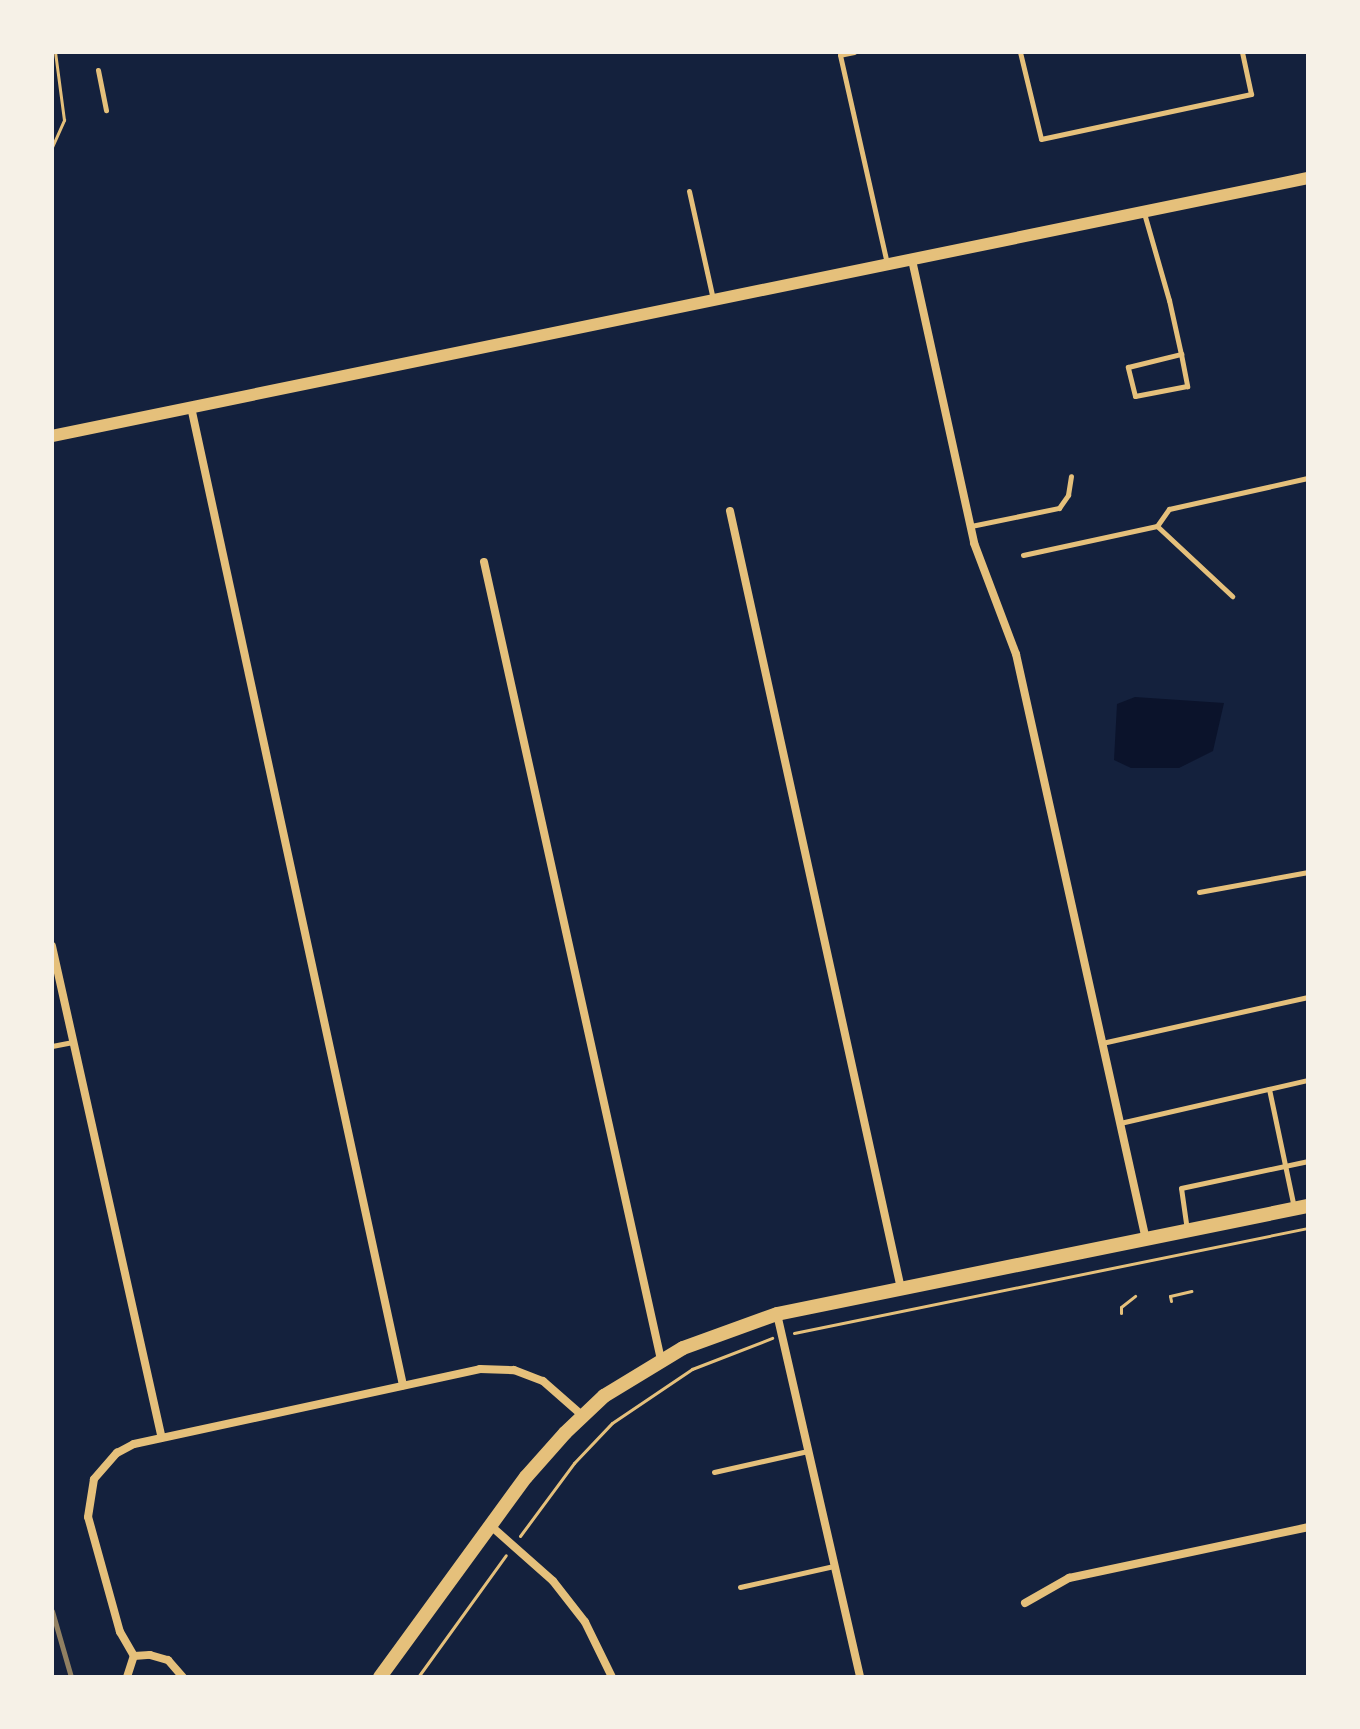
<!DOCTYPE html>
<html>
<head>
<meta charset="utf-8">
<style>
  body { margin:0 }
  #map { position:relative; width:1360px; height:1729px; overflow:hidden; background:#14213d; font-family:Roboto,sans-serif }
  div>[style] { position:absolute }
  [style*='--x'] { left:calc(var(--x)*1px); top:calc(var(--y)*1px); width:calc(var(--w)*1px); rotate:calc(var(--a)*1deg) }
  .water>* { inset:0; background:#0b132b }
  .path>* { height:3px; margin:-1.5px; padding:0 1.5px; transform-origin:1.5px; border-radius:1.5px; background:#e5c07b }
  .service>* { height:5px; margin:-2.5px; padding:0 2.5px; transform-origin:2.5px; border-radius:2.5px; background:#e5c07b }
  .minor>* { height:8px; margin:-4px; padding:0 4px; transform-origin:4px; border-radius:4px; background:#e5c07b }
  .tertiary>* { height:12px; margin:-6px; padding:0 6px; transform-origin:6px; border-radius:6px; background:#e5c07b }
  .secondary>* { height:14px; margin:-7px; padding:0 7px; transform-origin:7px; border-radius:7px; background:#e5c07b }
  .rail>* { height:5px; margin:-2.5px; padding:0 2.5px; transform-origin:2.5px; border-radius:2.5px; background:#918062 }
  span { translate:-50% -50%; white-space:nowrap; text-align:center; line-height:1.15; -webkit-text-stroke:8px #f6f1e7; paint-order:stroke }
  .frame { position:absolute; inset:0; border:54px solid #f6f1e7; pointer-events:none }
</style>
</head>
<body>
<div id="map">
  <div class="water">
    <i style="clip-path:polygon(1135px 697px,1224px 703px,1213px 751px,1179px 768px,1131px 768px,1114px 760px,1117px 704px)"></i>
  </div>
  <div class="path">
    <i style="--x:52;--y:147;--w:30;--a:-66"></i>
    <i style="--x:64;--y:120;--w:69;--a:-97.5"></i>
    <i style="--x:1171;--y:1301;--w:5;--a:-101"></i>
    <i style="--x:1170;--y:1296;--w:22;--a:-13"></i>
    <i style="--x:1121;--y:1313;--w:6;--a:-90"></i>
    <i style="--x:1121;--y:1307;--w:18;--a:-38"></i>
    <i style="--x:794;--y:1333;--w:525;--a:-11.55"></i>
    <i style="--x:520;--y:1536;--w:91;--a:-53.5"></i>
    <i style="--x:574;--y:1463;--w:55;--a:-46.5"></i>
    <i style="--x:612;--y:1423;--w:97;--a:-34"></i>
    <i style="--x:692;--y:1369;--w:86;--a:-21.2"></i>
    <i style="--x:418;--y:1677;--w:150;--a:-54.2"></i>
  </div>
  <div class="service">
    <i style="--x:854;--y:52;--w:14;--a:168"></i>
    <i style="--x:840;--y:55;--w:213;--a:77.3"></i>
    <i style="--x:1020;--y:52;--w:89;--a:76.4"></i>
    <i style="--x:1041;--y:139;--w:215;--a:-12.1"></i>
    <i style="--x:1251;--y:94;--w:43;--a:-102.1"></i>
    <i style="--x:98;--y:70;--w:41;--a:78.7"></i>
    <i style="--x:689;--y:191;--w:111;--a:77.5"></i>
    <i style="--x:1144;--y:213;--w:91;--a:74"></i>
    <i style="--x:1169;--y:300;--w:55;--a:77.5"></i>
    <i style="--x:1181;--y:354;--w:33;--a:79"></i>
    <i style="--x:1187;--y:386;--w:53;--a:169.1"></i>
    <i style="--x:1135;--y:396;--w:30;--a:-104"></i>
    <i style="--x:1128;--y:367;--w:55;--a:-13.8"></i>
    <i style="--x:971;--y:526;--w:90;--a:-11.6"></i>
    <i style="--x:1059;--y:508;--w:16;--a:-55"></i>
    <i style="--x:1068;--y:495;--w:19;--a:-81"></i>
    <i style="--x:1157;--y:526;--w:103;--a:43"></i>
    <i style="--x:1023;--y:555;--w:137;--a:-12.2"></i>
    <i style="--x:1157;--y:526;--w:21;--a:-55"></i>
    <i style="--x:1169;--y:509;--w:142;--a:-12.6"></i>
    <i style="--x:1199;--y:892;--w:111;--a:-10.4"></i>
    <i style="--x:1102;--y:1043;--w:211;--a:-12.6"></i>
    <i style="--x:52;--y:1046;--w:21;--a:-11"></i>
    <i style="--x:1269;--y:1089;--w:122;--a:78.1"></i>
    <i style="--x:1120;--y:1123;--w:193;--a:-12.9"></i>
    <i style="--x:1187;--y:1230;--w:42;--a:-98.1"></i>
    <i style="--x:1181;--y:1188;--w:130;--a:-12"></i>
    <i style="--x:714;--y:1472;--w:96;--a:-12.6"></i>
    <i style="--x:740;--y:1587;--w:96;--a:-12.6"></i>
  </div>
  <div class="minor">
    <i style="--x:912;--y:260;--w:290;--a:77.6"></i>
    <i style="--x:974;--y:543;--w:119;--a:69.3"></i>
    <i style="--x:1016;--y:654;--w:600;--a:77.49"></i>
    <i style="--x:191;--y:407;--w:1001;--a:77.77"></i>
    <i style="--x:730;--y:511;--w:797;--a:77.6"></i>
    <i style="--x:484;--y:562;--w:817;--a:77.49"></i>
    <i style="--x:52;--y:946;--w:501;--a:77.43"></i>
    <i style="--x:777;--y:1314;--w:372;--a:77.1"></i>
    <i style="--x:491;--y:1526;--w:83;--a:41.6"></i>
    <i style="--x:553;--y:1581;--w:52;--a:52"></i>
    <i style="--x:585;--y:1622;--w:61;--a:63.9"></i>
    <i style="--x:1025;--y:1603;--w:51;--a:-29.6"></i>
    <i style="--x:1069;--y:1578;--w:244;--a:-12"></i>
    <i style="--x:134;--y:1656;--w:28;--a:-120"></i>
    <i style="--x:120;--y:1632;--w:119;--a:-105.5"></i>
    <i style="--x:88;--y:1517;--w:38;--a:-81"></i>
    <i style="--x:94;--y:1479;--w:35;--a:-49"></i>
    <i style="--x:117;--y:1453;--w:19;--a:-28"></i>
    <i style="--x:134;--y:1444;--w:354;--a:-12.2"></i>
    <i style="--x:480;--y:1369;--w:34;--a:2"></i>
    <i style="--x:514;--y:1370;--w:31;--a:21"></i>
    <i style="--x:543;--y:1381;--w:53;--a:41.2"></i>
    <i style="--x:127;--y:1677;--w:22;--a:-72"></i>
    <i style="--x:134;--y:1656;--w:16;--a:-4"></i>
    <i style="--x:150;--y:1655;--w:19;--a:16"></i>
    <i style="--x:168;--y:1660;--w:23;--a:49"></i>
  </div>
  <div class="tertiary">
    <i style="--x:52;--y:436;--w:1282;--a:-11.61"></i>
  </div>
  <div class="secondary">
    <i style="--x:380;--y:1677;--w:248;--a:-53.9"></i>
    <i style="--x:526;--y:1477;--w:59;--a:-48.4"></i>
    <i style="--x:565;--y:1433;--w:54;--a:-43.5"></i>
    <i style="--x:604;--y:1396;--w:92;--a:-31.3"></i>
    <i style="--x:683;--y:1348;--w:100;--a:-19.9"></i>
    <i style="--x:777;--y:1314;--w:542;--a:-11.5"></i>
  </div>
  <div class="rail">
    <i style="--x:52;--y:1611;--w:69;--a:73.9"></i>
  </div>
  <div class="frame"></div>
</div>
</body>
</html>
